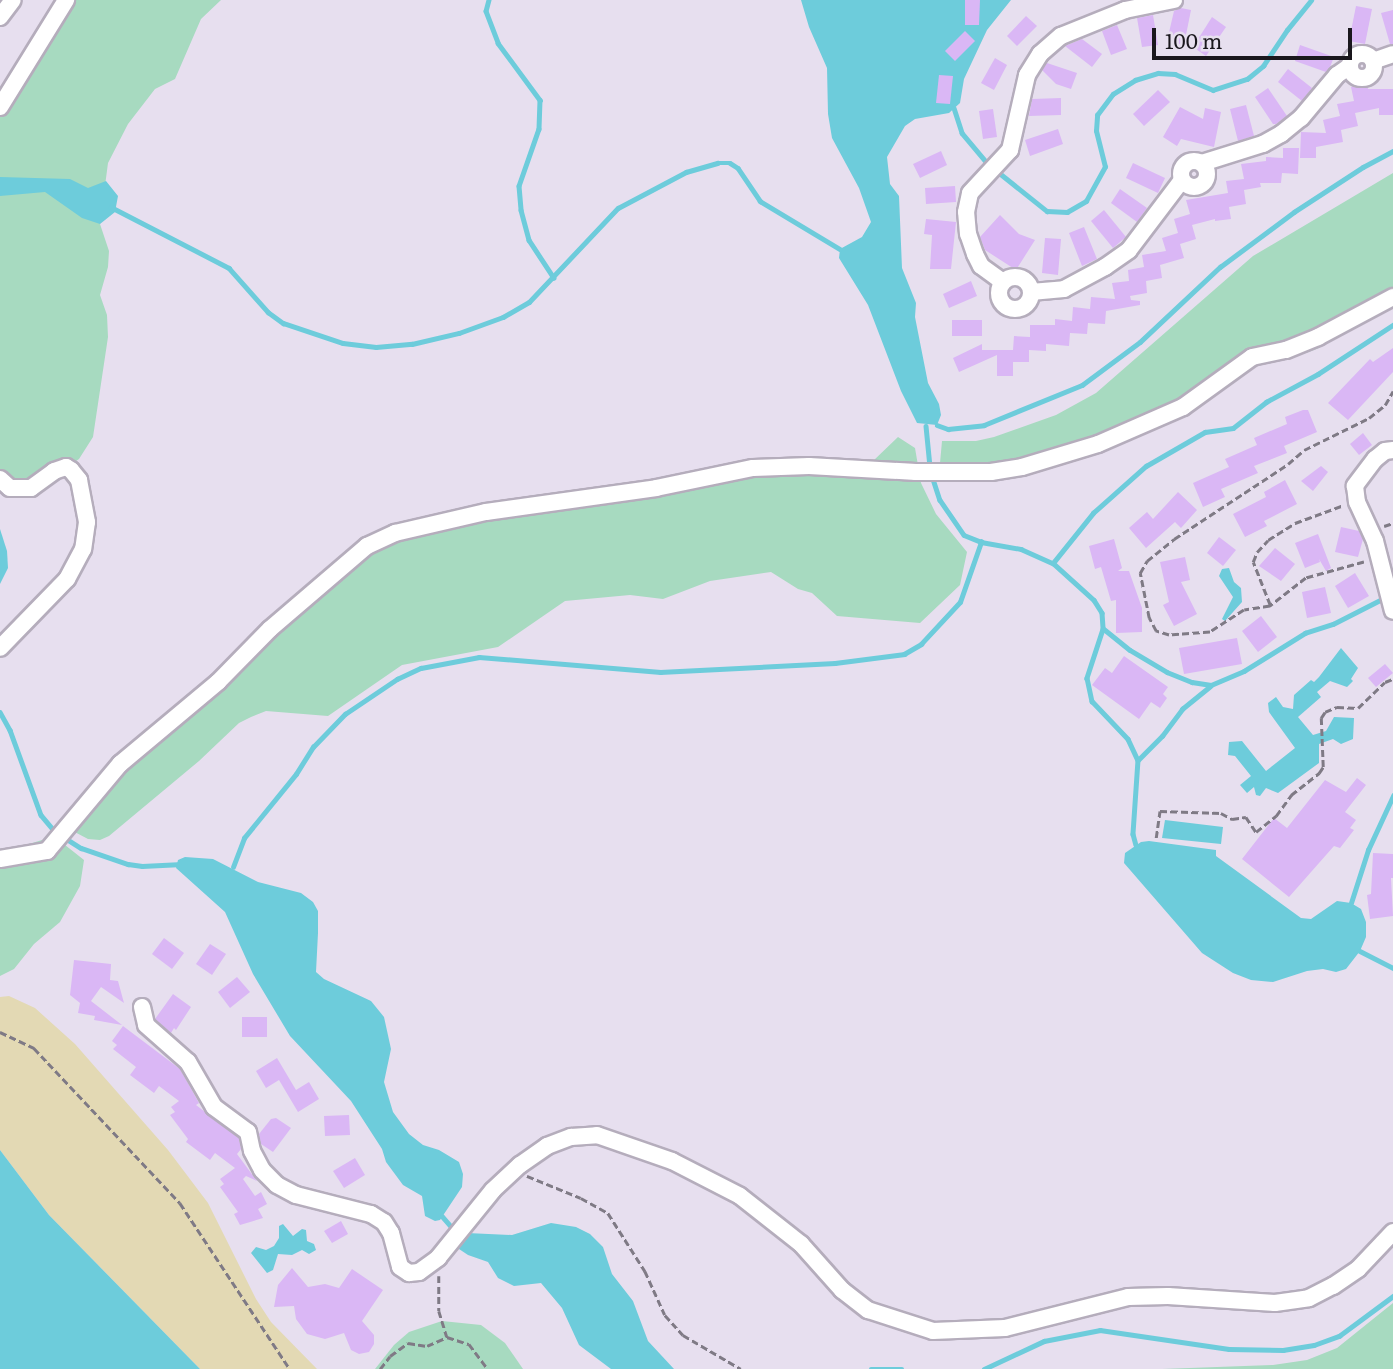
<!DOCTYPE html>
<html>
<head>
<meta charset="utf-8">
<style>
  body { margin:0 }
  #map { position:relative; width:1393px; height:1369px; overflow:hidden; background:#e7dfef; font-family:Literata,serif }
  div>[style] { position:absolute }
  [style*='--x'] { left:calc(var(--x)*1px); top:calc(var(--y)*1px); width:calc(var(--w)*1px); rotate:calc(var(--a)*1deg) }
  .green>* { inset:0; background:#a7dac0 }
  .sand>* { inset:0; background:#e3d9b4 }
  .water>* { inset:0; background:#6dccdb }
  .stream>* { height:4.5px; margin:-2.25px; padding:0 2.25px; transform-origin:2.25px; border-radius:2.25px; background:#6dccdb }
  .building>* { inset:0; background:#dab7f5 }
  .path>* { height:2.5px; margin-top:-1.25px; transform-origin:0; background:repeating-linear-gradient(90deg,#7f7a85 0 7px,transparent 0 10.5px) }
  .roads { filter:drop-shadow(2px 0 #b5adbc) drop-shadow(-2px 0 #b5adbc) drop-shadow(0 2px #b5adbc) drop-shadow(0 -2px #b5adbc) }
  .minor>* { height:16px; margin:-8px; padding:0 8px; transform-origin:8px; border-radius:8px; background:#fff }
  .minor>.ring { margin:-8px; padding:0; box-sizing:content-box; background:none; border:16px solid #fff; border-radius:50% }
  span { translate:-50% -50%; white-space:nowrap; text-align:center; line-height:1.15; -webkit-text-stroke:6px #e7dfef; paint-order:stroke }
  .scale { position:absolute; left:1152px; top:28px; width:200px; height:32px; box-sizing:border-box; border:4px solid #1a171d; border-top:0; padding-left:9px; font-size:21px; line-height:24px; white-space:nowrap; color:#1a171d; -webkit-text-stroke:5px #e7dfef; paint-order:stroke }
</style>
</head>
<body>
<div id="map">
  <div class="green">
    <i style="clip-path:polygon(63px 0,221px 0,201px 19px,175px 79px,155px 89px,128px 124px,108px 163px,100px 224px,109px 251px,108px 267px,100px 295px,107px 315px,108px 337px,93px 437px,79px 459px,30px 493px,0 486px,0 105px)"></i>
    <i style="clip-path:polygon(1393px 173px,1393px 307px,1347px 329px,1319px 348px,1306px 353px,1268px 356px,1244px 368px,1205px 401px,1097px 454px,994px 480px,972px 479px,940px 463px,942px 441px,976px 441px,994px 437px,1056px 415px,1096px 393px,1253px 256px)"></i>
    <i style="clip-path:polygon(898px 437px,915px 448px,921px 483px,936px 514px,967px 552px,960px 585px,920px 623px,837px 616px,812px 593px,798px 589px,771px 572px,710px 581px,663px 599px,630px 595px,565px 601px,498px 647px,402px 665px,328px 716px,266px 711px,251px 717px,239px 723px,199px 761px,109px 836px,100px 840px,88px 839px,69px 829px,69px 816px,387px 534px,723px 473px,862px 464px,873px 461px)"></i>
    <i style="clip-path:polygon(42px 840px,60px 841px,84px 860px,80px 886px,60px 922px,34px 944px,14px 969px,0 976px,0 853px)"></i>
    <i style="clip-path:polygon(1393px 1303px,1393px 1369px,1162px 1369px,1273px 1365px,1307px 1360px,1337px 1348px)"></i>
    <i style="clip-path:polygon(442px 1321px,481px 1325px,505px 1343px,523px 1369px,375px 1369px,394px 1345px,409px 1332px)"></i>
  </div>
  <div class="sand">
    <i style="clip-path:polygon(9px 996px,35px 1008px,75px 1044px,168px 1150px,208px 1203px,256px 1299px,271px 1322px,317px 1369px,200px 1369px,49px 1215px,0 1150px,0 997px)"></i>
  </div>
  <div class="water">
    <i style="clip-path:polygon(801px 0,1011px 0,987px 30px,964px 79px,960px 103px,949px 113px,915px 119px,905px 126px,887px 157px,890px 184px,899px 196px,902px 268px,916px 303px,915px 317px,928px 383px,939px 404px,941px 415px,937px 425px,917px 423px,901px 391px,868px 305px,839px 258px,840px 249px,862px 237px,871px 222px,859px 188px,832px 138px,828px 114px,827px 68px,809px 27px)"></i>
    <i style="clip-path:polygon(0 177px,70px 179px,88px 188px,106px 181px,118px 196px,115px 212px,100px 224px,82px 218px,45px 192px,0 196px)"></i>
    <i style="clip-path:polygon(0 529px,7px 551px,8px 568px,0 584px)"></i>
    <i style="clip-path:polygon(1229px 568px,1234px 582px,1241px 588px,1242px 602px,1225px 621px,1222px 619px,1233px 597px,1219px 576px,1222px 569px)"></i>
    <i style="clip-path:polygon(1341px 648px,1358px 668px,1351px 679px,1353px 681px,1347px 687px,1330px 681px,1317px 692px,1321px 697px,1298px 717px,1313px 735px,1326px 731px,1334px 717px,1354px 718px,1353px 739px,1341px 744px,1333px 739px,1319px 744px,1319px 763px,1278px 793px,1266px 788px,1260px 796px,1256px 795px,1254px 787px,1247px 793px,1240px 785px,1251px 776px,1235px 756px,1228px 755px,1229px 742px,1242px 741px,1266px 771px,1295px 748px,1269px 712px,1268px 703px,1276px 697px,1283px 707px,1293px 709px,1294px 695px,1311px 680px,1314px 682px,1319px 677px)"></i>
    <i style="clip-path:polygon(1165px 820px,1223px 827px,1221px 844px,1162px 838px)"></i>
    <i style="clip-path:polygon(1149px 841px,1216px 850px,1216px 856px,1301px 918px,1311px 919px,1337px 901px,1351px 903px,1361px 909px,1366px 922px,1366px 937px,1360px 951px,1346px 969px,1336px 972px,1323px 969px,1307px 971px,1273px 982px,1251px 980px,1233px 973px,1202px 953px,1124px 863px,1125px 853px,1141px 842px)"></i>
    <i style="clip-path:polygon(185px 857px,213px 859px,258px 882px,301px 893px,313px 902px,318px 911px,318px 933px,316px 972px,324px 979px,371px 1001px,384px 1017px,391px 1049px,384px 1082px,393px 1112px,409px 1134px,423px 1145px,439px 1150px,459px 1162px,463px 1174px,462px 1187px,440px 1220px,435px 1221px,425px 1216px,422px 1196px,403px 1185px,386px 1162px,382px 1149px,351px 1101px,290px 1036px,253px 974px,225px 912px,176px 868px,178px 860px)"></i>
    <i style="clip-path:polygon(0 1150px,49px 1215px,200px 1369px,0 1369px)"></i>
    <i style="clip-path:polygon(551px 1223px,576px 1227px,590px 1234px,603px 1247px,612px 1274px,633px 1301px,648px 1341px,674px 1369px,611px 1369px,579px 1345px,562px 1308px,541px 1283px,514px 1286px,498px 1278px,488px 1262px,468px 1255px,456px 1247px,467px 1233px,512px 1235px)"></i>
    <i style="clip-path:polygon(283px 1224px,293px 1236px,302px 1229px,306px 1230px,307px 1241px,314px 1244px,316px 1250px,309px 1254px,302px 1250px,292px 1255px,278px 1254px,273px 1270px,267px 1273px,251px 1253px,256px 1247px,266px 1250px,274px 1246px,279px 1238px,279px 1226px)"></i>
  </div>
  <div class="stream">
    <i style="--x:489;--y:0;--w:11;--a:105"></i>
    <i style="--x:486;--y:11;--w:34;--a:69"></i>
    <i style="--x:498;--y:43;--w:71;--a:53.6"></i>
    <i style="--x:540;--y:100;--w:29;--a:92"></i>
    <i style="--x:539;--y:129;--w:60;--a:109.3"></i>
    <i style="--x:519;--y:186;--w:24;--a:85"></i>
    <i style="--x:521;--y:210;--w:31;--a:75"></i>
    <i style="--x:529;--y:240;--w:45;--a:56.7"></i>
    <i style="--x:954;--y:108;--w:26;--a:72"></i>
    <i style="--x:962;--y:133;--w:39;--a:50"></i>
    <i style="--x:987;--y:163;--w:77;--a:38.7"></i>
    <i style="--x:1047;--y:211;--w:20;--a:3"></i>
    <i style="--x:1067;--y:212;--w:22;--a:-30"></i>
    <i style="--x:1086;--y:201;--w:39;--a:-61"></i>
    <i style="--x:1105;--y:167;--w:37;--a:-104"></i>
    <i style="--x:1096;--y:131;--w:16;--a:-86"></i>
    <i style="--x:1097;--y:115;--w:26;--a:-53"></i>
    <i style="--x:1113;--y:94;--w:26;--a:-32"></i>
    <i style="--x:1135;--y:80;--w:24;--a:-17"></i>
    <i style="--x:1158;--y:73;--w:17;--a:3"></i>
    <i style="--x:1175;--y:74;--w:41;--a:22.8"></i>
    <i style="--x:1213;--y:90;--w:36;--a:-18"></i>
    <i style="--x:1247;--y:79;--w:21;--a:-39"></i>
    <i style="--x:1263;--y:66;--w:43;--a:-56.3"></i>
    <i style="--x:1287;--y:30;--w:38;--a:-51"></i>
    <i style="--x:111;--y:207;--w:133;--a:27.3"></i>
    <i style="--x:229;--y:268;--w:59;--a:48.4"></i>
    <i style="--x:268;--y:312;--w:19;--a:36"></i>
    <i style="--x:283;--y:323;--w:63;--a:18.4"></i>
    <i style="--x:343;--y:343;--w:33;--a:7"></i>
    <i style="--x:376;--y:347;--w:36;--a:-5"></i>
    <i style="--x:412;--y:344;--w:48;--a:-13.2"></i>
    <i style="--x:459;--y:333;--w:47;--a:-20"></i>
    <i style="--x:503;--y:317;--w:30;--a:-30"></i>
    <i style="--x:529;--y:302;--w:129;--a:-46.6"></i>
    <i style="--x:618;--y:208;--w:77;--a:-27.9"></i>
    <i style="--x:686;--y:172;--w:33;--a:-16"></i>
    <i style="--x:718;--y:163;--w:12;--a:0"></i>
    <i style="--x:730;--y:163;--w:9;--a:32"></i>
    <i style="--x:738;--y:168;--w:40;--a:56"></i>
    <i style="--x:760;--y:201;--w:93;--a:31"></i>
    <i style="--x:937;--y:425;--w:12;--a:20"></i>
    <i style="--x:948;--y:429;--w:36;--a:-6"></i>
    <i style="--x:984;--y:425;--w:106;--a:-22.2"></i>
    <i style="--x:1082;--y:385;--w:72;--a:-36.6"></i>
    <i style="--x:1140;--y:342;--w:110;--a:-43.2"></i>
    <i style="--x:1220;--y:267;--w:92;--a:-36.6"></i>
    <i style="--x:1294;--y:212;--w:82;--a:-33.1"></i>
    <i style="--x:1363;--y:167;--w:34;--a:-28"></i>
    <i style="--x:926;--y:426;--w:41;--a:84.4"></i>
    <i style="--x:932;--y:476;--w:25;--a:72"></i>
    <i style="--x:940;--y:500;--w:42;--a:55.6"></i>
    <i style="--x:964;--y:535;--w:18;--a:22"></i>
    <i style="--x:981;--y:542;--w:41;--a:9.9"></i>
    <i style="--x:1021;--y:549;--w:35;--a:24"></i>
    <i style="--x:1053;--y:563;--w:55;--a:42.1"></i>
    <i style="--x:1094;--y:600;--w:15;--a:58"></i>
    <i style="--x:1102;--y:613;--w:16;--a:86"></i>
    <i style="--x:1103;--y:629;--w:52;--a:108.1"></i>
    <i style="--x:1087;--y:678;--w:24;--a:78"></i>
    <i style="--x:1092;--y:701;--w:52;--a:46.5"></i>
    <i style="--x:1128;--y:739;--w:23;--a:65"></i>
    <i style="--x:1138;--y:760;--w:74;--a:93.9"></i>
    <i style="--x:1133;--y:834;--w:11;--a:75"></i>
    <i style="--x:1053;--y:563;--w:64;--a:-51.3"></i>
    <i style="--x:1093;--y:513;--w:71;--a:-41.6"></i>
    <i style="--x:1146;--y:466;--w:68;--a:-30"></i>
    <i style="--x:1205;--y:432;--w:28;--a:-8"></i>
    <i style="--x:1233;--y:428;--w:42;--a:-38.2"></i>
    <i style="--x:1266;--y:402;--w:59;--a:-28.3"></i>
    <i style="--x:1318;--y:374;--w:90;--a:-33.2"></i>
    <i style="--x:1104;--y:629;--w:33;--a:39"></i>
    <i style="--x:1130;--y:650;--w:43;--a:30.7"></i>
    <i style="--x:1167;--y:672;--w:27;--a:22"></i>
    <i style="--x:1192;--y:682;--w:19;--a:9"></i>
    <i style="--x:1211;--y:685;--w:36;--a:-23"></i>
    <i style="--x:1244;--y:671;--w:72;--a:-31.9"></i>
    <i style="--x:1305;--y:633;--w:29;--a:-18"></i>
    <i style="--x:1333;--y:624;--w:59;--a:-27"></i>
    <i style="--x:0;--y:712;--w:21;--a:61"></i>
    <i style="--x:10;--y:730;--w:90;--a:70"></i>
    <i style="--x:41;--y:815;--w:25;--a:50"></i>
    <i style="--x:1138;--y:760;--w:34;--a:-45"></i>
    <i style="--x:1162;--y:736;--w:34;--a:-53"></i>
    <i style="--x:1182;--y:709;--w:36;--a:-39"></i>
    <i style="--x:65;--y:838;--w:19;--a:32"></i>
    <i style="--x:81;--y:848;--w:50;--a:18.8"></i>
    <i style="--x:128;--y:864;--w:14;--a:8"></i>
    <i style="--x:142;--y:866;--w:35;--a:-3"></i>
    <i style="--x:233;--y:867;--w:31;--a:-69"></i>
    <i style="--x:244;--y:838;--w:82;--a:-50.9"></i>
    <i style="--x:296;--y:774;--w:32;--a:-58"></i>
    <i style="--x:313;--y:747;--w:46;--a:-45.9"></i>
    <i style="--x:345;--y:714;--w:63;--a:-33.9"></i>
    <i style="--x:397;--y:679;--w:26;--a:-25"></i>
    <i style="--x:421;--y:668;--w:59;--a:-10.7"></i>
    <i style="--x:479;--y:657;--w:182;--a:4.7"></i>
    <i style="--x:660;--y:672;--w:175;--a:-2.9"></i>
    <i style="--x:835;--y:663;--w:70;--a:-7.4"></i>
    <i style="--x:904;--y:654;--w:20;--a:-30"></i>
    <i style="--x:921;--y:644;--w:57;--a:-47.1"></i>
    <i style="--x:960;--y:602;--w:64;--a:-70.7"></i>
    <i style="--x:1351;--y:903;--w:56;--a:-72.2"></i>
    <i style="--x:1368;--y:850;--w:60;--a:-65.2"></i>
    <i style="--x:1360;--y:951;--w:37;--a:27"></i>
    <i style="--x:442;--y:1216;--w:21;--a:49"></i>
    <i style="--x:871;--y:1369;--w:31;--a:0"></i>
    <i style="--x:984;--y:1369;--w:66;--a:-25"></i>
    <i style="--x:1044;--y:1341;--w:57;--a:-11.1"></i>
    <i style="--x:1100;--y:1330;--w:130;--a:8.4"></i>
    <i style="--x:1229;--y:1349;--w:54;--a:1.1"></i>
    <i style="--x:1283;--y:1350;--w:31;--a:-9"></i>
    <i style="--x:1314;--y:1345;--w:27;--a:-20"></i>
    <i style="--x:1339;--y:1336;--w:67;--a:-36.5"></i>
  </div>
  <div class="building">
    <i style="clip-path:polygon(965px 0,980px 0,979px 25px,965px 25px)"></i>
    <i style="clip-path:polygon(1356px 6px,1372px 9px,1365px 44px,1349px 41px)"></i>
    <i style="clip-path:polygon(1181px 8px,1191px 10px,1184px 45px,1167px 41px,1174px 11px)"></i>
    <i style="clip-path:polygon(1393px 10px,1393px 44px,1390px 44px,1381px 13px)"></i>
    <i style="clip-path:polygon(1153px 15px,1158px 45px,1142px 47px,1137px 18px)"></i>
    <i style="clip-path:polygon(1026px 16px,1037px 26px,1017px 46px,1007px 36px)"></i>
    <i style="clip-path:polygon(1212px 17px,1226px 27px,1206px 56px,1193px 47px)"></i>
    <i style="clip-path:polygon(1117px 25px,1127px 49px,1111px 55px,1102px 31px)"></i>
    <i style="clip-path:polygon(965px 31px,975px 41px,955px 61px,945px 51px)"></i>
    <i style="clip-path:polygon(1082px 39px,1102px 54px,1092px 67px,1065px 46px)"></i>
    <i style="clip-path:polygon(1300px 45px,1334px 57px,1330px 67px,1326px 72px,1295px 61px)"></i>
    <i style="clip-path:polygon(995px 58px,1007px 65px,994px 90px,981px 83px)"></i>
    <i style="clip-path:polygon(1047px 63px,1077px 73px,1071px 89px,1056px 84px,1042px 70px)"></i>
    <i style="clip-path:polygon(1288px 69px,1312px 88px,1302px 101px,1278px 82px)"></i>
    <i style="clip-path:polygon(939px 75px,953px 76px,950px 104px,936px 103px)"></i>
    <i style="clip-path:polygon(1367px 84px,1368px 89px,1393px 89px,1393px 115px,1379px 115px,1379px 108px,1355px 113px,1358px 126px,1341px 130px,1343px 142px,1316px 147px,1316px 158px,1300px 158px,1301px 132px,1326px 133px,1323px 120px,1340px 116px,1337px 104px,1354px 101px,1351px 87px)"></i>
    <i style="clip-path:polygon(1268px 88px,1287px 116px,1276px 124px,1273px 124px,1255px 97px)"></i>
    <i style="clip-path:polygon(1158px 90px,1170px 102px,1144px 126px,1133px 114px)"></i>
    <i style="clip-path:polygon(1061px 98px,1061px 115px,1029px 116px,1032px 99px)"></i>
    <i style="clip-path:polygon(1246px 105px,1254px 136px,1238px 141px,1230px 109px)"></i>
    <i style="clip-path:polygon(1180px 107px,1203px 119px,1205px 108px,1221px 112px,1214px 147px,1181px 139px,1177px 146px,1163px 137px)"></i>
    <i style="clip-path:polygon(993px 109px,997px 137px,983px 139px,979px 111px)"></i>
    <i style="clip-path:polygon(1058px 129px,1063px 144px,1030px 156px,1025px 140px)"></i>
    <i style="clip-path:polygon(1283px 148px,1299px 148px,1298px 174px,1282px 173px,1281px 183px,1260px 183px,1261px 187px,1244px 190px,1246px 204px,1229px 207px,1231px 219px,1215px 221px,1215px 219px,1192px 225px,1196px 239px,1180px 244px,1184px 258px,1160px 265px,1162px 278px,1146px 281px,1147px 293px,1130px 296px,1131px 300px,1140px 301px,1140px 305px,1106px 311px,1105px 324px,1088px 323px,1087px 334px,1070px 333px,1069px 346px,1046px 344px,1046px 351px,1029px 350px,1029px 362px,1013px 362px,1013px 376px,997px 376px,997px 355px,959px 372px,953px 358px,982px 344px,982px 350px,1013px 350px,1014px 336px,1030px 337px,1030px 325px,1055px 325px,1055px 319px,1072px 321px,1073px 307px,1090px 309px,1091px 297px,1115px 299px,1112px 283px,1129px 281px,1128px 270px,1144px 267px,1142px 255px,1166px 251px,1162px 238px,1178px 233px,1174px 219px,1190px 214px,1186px 200px,1228px 193px,1226px 181px,1244px 179px,1241px 164px,1266px 161px,1266px 157px,1283px 158px)"></i>
    <i style="clip-path:polygon(941px 151px,947px 165px,920px 178px,913px 164px)"></i>
    <i style="clip-path:polygon(1133px 163px,1165px 178px,1158px 193px,1126px 178px)"></i>
    <i style="clip-path:polygon(955px 186px,956px 202px,926px 204px,925px 188px)"></i>
    <i style="clip-path:polygon(1120px 189px,1147px 208px,1137px 222px,1111px 203px)"></i>
    <i style="clip-path:polygon(1104px 210px,1126px 237px,1113px 248px,1091px 221px)"></i>
    <i style="clip-path:polygon(1000px 215px,1019px 234px,1035px 240px,1016px 270px,985px 250px,980px 237px)"></i>
    <i style="clip-path:polygon(926px 219px,956px 222px,951px 269px,930px 269px,932px 235px,924px 234px)"></i>
    <i style="clip-path:polygon(1084px 227px,1097px 259px,1082px 266px,1069px 233px)"></i>
    <i style="clip-path:polygon(1045px 238px,1061px 239px,1058px 275px,1042px 273px)"></i>
    <i style="clip-path:polygon(971px 281px,977px 296px,949px 308px,943px 294px)"></i>
    <i style="clip-path:polygon(952px 320px,982px 320px,982px 336px,952px 336px)"></i>
    <i style="clip-path:polygon(1393px 348px,1393px 372px,1348px 420px,1328px 403px,1370px 359px,1373px 362px)"></i>
    <i style="clip-path:polygon(1303px 410px,1308px 410px,1317px 432px,1284px 446px,1287px 453px,1254px 466px,1258px 473px,1221px 489px,1225px 497px,1203px 507px,1193px 483px,1229px 467px,1225px 459px,1257px 445px,1254px 438px,1287px 424px,1285px 417px)"></i>
    <i style="clip-path:polygon(1363px 433px,1372px 445px,1359px 455px,1350px 444px)"></i>
    <i style="clip-path:polygon(1321px 466px,1328px 472px,1313px 491px,1301px 481px)"></i>
    <i style="clip-path:polygon(1285px 480px,1297px 504px,1264px 521px,1267px 526px,1245px 537px,1233px 514px,1266px 497px,1264px 492px)"></i>
    <i style="clip-path:polygon(1178px 492px,1197px 510px,1181px 528px,1175px 522px,1146px 548px,1129px 528px,1147px 512px,1153px 519px)"></i>
    <i style="clip-path:polygon(1341px 527px,1359px 531px,1363px 539px,1358px 557px,1335px 552px)"></i>
    <i style="clip-path:polygon(1318px 534px,1331px 568px,1326px 571px,1319px 559px,1320px 562px,1305px 568px,1295px 543px)"></i>
    <i style="clip-path:polygon(1219px 537px,1236px 550px,1223px 566px,1207px 553px)"></i>
    <i style="clip-path:polygon(1114px 539px,1122px 568px,1118px 571px,1129px 571px,1142px 608px,1142px 632px,1116px 633px,1116px 600px,1111px 601px,1101px 567px,1095px 569px,1089px 546px)"></i>
    <i style="clip-path:polygon(1275px 548px,1295px 564px,1281px 581px,1259px 566px)"></i>
    <i style="clip-path:polygon(1185px 557px,1190px 580px,1181px 582px,1197px 614px,1174px 626px,1163px 605px,1169px 602px,1160px 562px)"></i>
    <i style="clip-path:polygon(1355px 573px,1369px 596px,1348px 608px,1335px 586px)"></i>
    <i style="clip-path:polygon(1325px 587px,1331px 613px,1307px 618px,1302px 592px)"></i>
    <i style="clip-path:polygon(1261px 616px,1277px 637px,1258px 652px,1242px 631px)"></i>
    <i style="clip-path:polygon(1237px 638px,1242px 664px,1184px 674px,1179px 648px)"></i>
    <i style="clip-path:polygon(1124px 656px,1168px 687px,1163px 694px,1167px 698px,1160px 708px,1151px 702px,1139px 719px,1092px 685px,1105px 668px,1112px 673px)"></i>
    <i style="clip-path:polygon(1385px 664px,1393px 673px,1376px 687px,1368px 678px)"></i>
    <i style="clip-path:polygon(1357px 778px,1366px 785px,1345px 812px,1356px 820px,1350px 828px,1354px 830px,1340px 848px,1334px 846px,1289px 897px,1242px 859px,1274px 818px,1287px 828px,1325px 780px,1346px 792px)"></i>
    <i style="clip-path:polygon(1373px 853px,1393px 854px,1393px 878px,1391px 878px,1393px 916px,1370px 919px,1367px 895px,1371px 894px)"></i>
    <i style="clip-path:polygon(164px 938px,184px 953px,172px 969px,152px 954px)"></i>
    <i style="clip-path:polygon(210px 944px,226px 954px,212px 975px,196px 964px)"></i>
    <i style="clip-path:polygon(74px 960px,111px 964px,110px 980px,118px 981px,124px 1003px,101px 987px,91px 1001px,122px 1025px,94px 1020px,95px 1016px,78px 1013px,80px 1003px,70px 995px)"></i>
    <i style="clip-path:polygon(237px 977px,250px 992px,230px 1008px,218px 992px)"></i>
    <i style="clip-path:polygon(173px 994px,191px 1007px,176px 1030px,174px 1028px,171px 1033px,155px 1019px)"></i>
    <i style="clip-path:polygon(242px 1017px,267px 1017px,267px 1037px,242px 1037px)"></i>
    <i style="clip-path:polygon(123px 1026px,180px 1069px,199px 1103px,196px 1105px,239px 1138px,241px 1149px,237px 1154px,257px 1181px,246px 1176px,243px 1179px,255px 1196px,261px 1192px,267px 1204px,258px 1209px,263px 1218px,240px 1225px,234px 1214px,238px 1212px,220px 1187px,224px 1184px,220px 1179px,235px 1168px,215px 1153px,210px 1160px,186px 1142px,188px 1139px,170px 1115px,175px 1112px,171px 1107px,179px 1101px,159px 1086px,154px 1093px,130px 1075px,136px 1067px,113px 1049px,117px 1045px,112px 1041px)"></i>
    <i style="clip-path:polygon(277px 1058px,296px 1090px,309px 1082px,319px 1099px,298px 1112px,279px 1080px,266px 1088px,256px 1071px)"></i>
    <i style="clip-path:polygon(349px 1115px,350px 1135px,325px 1136px,324px 1116px)"></i>
    <i style="clip-path:polygon(276px 1118px,291px 1128px,273px 1152px,261px 1144px,259px 1134px,271px 1119px)"></i>
    <i style="clip-path:polygon(355px 1158px,365px 1175px,344px 1188px,333px 1171px)"></i>
    <i style="clip-path:polygon(341px 1221px,348px 1234px,332px 1243px,324px 1231px)"></i>
    <i style="clip-path:polygon(292px 1268px,308px 1287px,325px 1284px,339px 1288px,352px 1269px,383px 1290px,362px 1321px,374px 1335px,374px 1344px,369px 1352px,359px 1354px,351px 1350px,344px 1333px,325px 1339px,307px 1334px,296px 1319px,294px 1306px,274px 1307px,278px 1285px)"></i>
  </div>
  <div class="path">
    <i style="--x:1384;--y:526;--w:9;--a:-18"></i>
    <i style="--x:1364;--y:562;--w:60;--a:164.6"></i>
    <i style="--x:1306;--y:578;--w:46;--a:142.1"></i>
    <i style="--x:1270;--y:606;--w:26;--a:171"></i>
    <i style="--x:1244;--y:610;--w:40;--a:147.1"></i>
    <i style="--x:1210;--y:632;--w:41;--a:175.8"></i>
    <i style="--x:1169;--y:635;--w:14;--a:-163"></i>
    <i style="--x:1156;--y:631;--w:15;--a:-118"></i>
    <i style="--x:1149;--y:618;--w:46;--a:-101.3"></i>
    <i style="--x:1140;--y:573;--w:14;--a:-60"></i>
    <i style="--x:1147;--y:561;--w:35;--a:-39"></i>
    <i style="--x:1174;--y:539;--w:136;--a:-33.3"></i>
    <i style="--x:1288;--y:464;--w:21;--a:-41"></i>
    <i style="--x:1304;--y:450;--w:72;--a:-26.2"></i>
    <i style="--x:1369;--y:418;--w:21;--a:-39"></i>
    <i style="--x:1385;--y:405;--w:16;--a:-60"></i>
    <i style="--x:1270;--y:605;--w:46;--a:-111.6"></i>
    <i style="--x:1253;--y:562;--w:11;--a:-68"></i>
    <i style="--x:1257;--y:552;--w:16;--a:-47"></i>
    <i style="--x:1268;--y:540;--w:32;--a:-32"></i>
    <i style="--x:1295;--y:523;--w:52;--a:-20.2"></i>
    <i style="--x:1156;--y:838;--w:27;--a:-82"></i>
    <i style="--x:1160;--y:811;--w:61;--a:1.9"></i>
    <i style="--x:1221;--y:813;--w:13;--a:29"></i>
    <i style="--x:1232;--y:819;--w:14;--a:-8"></i>
    <i style="--x:1246;--y:817;--w:18;--a:56"></i>
    <i style="--x:1256;--y:832;--w:26;--a:-39"></i>
    <i style="--x:1276;--y:816;--w:26;--a:-54"></i>
    <i style="--x:1291;--y:795;--w:36;--a:-38"></i>
    <i style="--x:1319;--y:773;--w:7;--a:-56"></i>
    <i style="--x:1323;--y:767;--w:49;--a:-92.3"></i>
    <i style="--x:1321;--y:718;--w:7;--a:-56"></i>
    <i style="--x:1325;--y:712;--w:13;--a:-23"></i>
    <i style="--x:1337;--y:707;--w:21;--a:3"></i>
    <i style="--x:1358;--y:708;--w:37;--a:-44"></i>
    <i style="--x:1385;--y:682;--w:9;--a:-21"></i>
    <i style="--x:0;--y:1032;--w:38;--a:25"></i>
    <i style="--x:34;--y:1048;--w:213;--a:46.7"></i>
    <i style="--x:180;--y:1203;--w:199;--a:56.5"></i>
    <i style="--x:527;--y:1176;--w:58;--a:22.2"></i>
    <i style="--x:581;--y:1198;--w:31;--a:29"></i>
    <i style="--x:608;--y:1213;--w:69;--a:57.5"></i>
    <i style="--x:645;--y:1271;--w:48;--a:65.6"></i>
    <i style="--x:665;--y:1315;--w:27;--a:48"></i>
    <i style="--x:683;--y:1335;--w:67;--a:30.4"></i>
    <i style="--x:439;--y:1276;--w:35;--a:90"></i>
    <i style="--x:439;--y:1311;--w:27;--a:73"></i>
    <i style="--x:380;--y:1369;--w:16;--a:-52"></i>
    <i style="--x:390;--y:1356;--w:22;--a:-36"></i>
    <i style="--x:408;--y:1343;--w:19;--a:9"></i>
    <i style="--x:427;--y:1346;--w:22;--a:-24"></i>
    <i style="--x:447;--y:1337;--w:23;--a:18"></i>
    <i style="--x:469;--y:1344;--w:31;--a:53"></i>
  </div>
  <div class="roads">
    <div class="minor">
      <i style="--x:0;--y:17;--w:21;--a:-53"></i>
      <i class="ring" style="left:1350px;top:54px;width:8px;height:8px"></i>
      <i style="--x:1373;--y:61;--w:21;--a:-19"></i>
      <i style="--x:0;--y:107;--w:126;--a:-58.3"></i>
      <i class="ring" style="left:1181px;top:161px;width:10px;height:10px"></i>
      <i style="--x:1202;--y:163;--w:64;--a:-17.3"></i>
      <i style="--x:1263;--y:144;--w:21;--a:-29"></i>
      <i style="--x:1281;--y:134;--w:26;--a:-39"></i>
      <i style="--x:1301;--y:118;--w:56;--a:-50.1"></i>
      <i style="--x:1337;--y:75;--w:16;--a:-35"></i>
      <i class="ring" style="left:999px;top:277px;width:16px;height:16px"></i>
      <i style="--x:1003;--y:282;--w:27;--a:-144"></i>
      <i style="--x:981;--y:266;--w:13;--a:-117"></i>
      <i style="--x:975;--y:254;--w:21;--a:-109"></i>
      <i style="--x:968;--y:234;--w:22;--a:-95"></i>
      <i style="--x:966;--y:212;--w:19;--a:-78"></i>
      <i style="--x:970;--y:193;--w:59;--a:-47.1"></i>
      <i style="--x:1010;--y:150;--w:77;--a:-77.2"></i>
      <i style="--x:1027;--y:75;--w:25;--a:-58"></i>
      <i style="--x:1040;--y:54;--w:28;--a:-41"></i>
      <i style="--x:1061;--y:36;--w:69;--a:-22.1"></i>
      <i style="--x:1125;--y:10;--w:50;--a:-11.5"></i>
      <i style="--x:1031;--y:292;--w:33;--a:-5"></i>
      <i style="--x:1064;--y:289;--w:47;--a:-28.2"></i>
      <i style="--x:1105;--y:267;--w:29;--a:-35"></i>
      <i style="--x:1129;--y:250;--w:88;--a:-52.9"></i>
      <i style="--x:1393;--y:450;--w:8;--a:173"></i>
      <i style="--x:1385;--y:451;--w:13;--a:141"></i>
      <i style="--x:1375;--y:459;--w:34;--a:127"></i>
      <i style="--x:1355;--y:486;--w:16;--a:83"></i>
      <i style="--x:1357;--y:502;--w:43;--a:65.2"></i>
      <i style="--x:1375;--y:541;--w:72;--a:75.6"></i>
      <i style="--x:0;--y:479;--w:13;--a:42"></i>
      <i style="--x:10;--y:488;--w:21;--a:0"></i>
      <i style="--x:31;--y:488;--w:29;--a:-36"></i>
      <i style="--x:54;--y:471;--w:13;--a:-18"></i>
      <i style="--x:66;--y:467;--w:6;--a:31"></i>
      <i style="--x:71;--y:470;--w:13;--a:51"></i>
      <i style="--x:79;--y:480;--w:43;--a:79.2"></i>
      <i style="--x:87;--y:522;--w:27;--a:98"></i>
      <i style="--x:83;--y:549;--w:34;--a:118"></i>
      <i style="--x:67;--y:579;--w:96;--a:134.2"></i>
      <i style="--x:0;--y:859;--w:48;--a:-9.7"></i>
      <i style="--x:47;--y:851;--w:114;--a:-50"></i>
      <i style="--x:120;--y:764;--w:128;--a:-39.9"></i>
      <i style="--x:218;--y:682;--w:74;--a:-45.5"></i>
      <i style="--x:270;--y:629;--w:128;--a:-40.6"></i>
      <i style="--x:367;--y:546;--w:31;--a:-25"></i>
      <i style="--x:395;--y:533;--w:93;--a:-13"></i>
      <i style="--x:486;--y:512;--w:172;--a:-8"></i>
      <i style="--x:656;--y:488;--w:99;--a:-11.7"></i>
      <i style="--x:753;--y:468;--w:56;--a:-2"></i>
      <i style="--x:809;--y:466;--w:107;--a:3.2"></i>
      <i style="--x:916;--y:472;--w:75;--a:0"></i>
      <i style="--x:991;--y:472;--w:31;--a:-9"></i>
      <i style="--x:1022;--y:467;--w:79;--a:-16.8"></i>
      <i style="--x:1098;--y:444;--w:93;--a:-23.5"></i>
      <i style="--x:1183;--y:407;--w:85;--a:-35.9"></i>
      <i style="--x:1252;--y:357;--w:35;--a:-12"></i>
      <i style="--x:1286;--y:350;--w:35;--a:-22"></i>
      <i style="--x:1318;--y:337;--w:85;--a:-28.1"></i>
      <i style="--x:142;--y:1007;--w:18;--a:77"></i>
      <i style="--x:146;--y:1025;--w:56;--a:41.4"></i>
      <i style="--x:188;--y:1062;--w:52;--a:60"></i>
      <i style="--x:214;--y:1107;--w:42;--a:36.3"></i>
      <i style="--x:248;--y:1132;--w:19;--a:78"></i>
      <i style="--x:252;--y:1151;--w:21;--a:62"></i>
      <i style="--x:262;--y:1170;--w:21;--a:45"></i>
      <i style="--x:277;--y:1185;--w:21;--a:28"></i>
      <i style="--x:296;--y:1195;--w:77;--a:14.2"></i>
      <i style="--x:371;--y:1214;--w:15;--a:32"></i>
      <i style="--x:384;--y:1222;--w:13;--a:58"></i>
      <i style="--x:391;--y:1233;--w:35;--a:75"></i>
      <i style="--x:400;--y:1267;--w:11;--a:34"></i>
      <i style="--x:409;--y:1273;--w:10;--a:-6"></i>
      <i style="--x:419;--y:1272;--w:24;--a:-36"></i>
      <i style="--x:438;--y:1258;--w:87;--a:-51"></i>
      <i style="--x:493;--y:1190;--w:37;--a:-43"></i>
      <i style="--x:520;--y:1165;--w:33;--a:-35"></i>
      <i style="--x:547;--y:1146;--w:26;--a:-21"></i>
      <i style="--x:571;--y:1137;--w:26;--a:-4"></i>
      <i style="--x:597;--y:1135;--w:79;--a:19.1"></i>
      <i style="--x:672;--y:1161;--w:76;--a:27.2"></i>
      <i style="--x:740;--y:1196;--w:78;--a:38.2"></i>
      <i style="--x:801;--y:1244;--w:62;--a:48.3"></i>
      <i style="--x:842;--y:1290;--w:33;--a:38"></i>
      <i style="--x:868;--y:1310;--w:68;--a:17.9"></i>
      <i style="--x:933;--y:1331;--w:72;--a:-2.4"></i>
      <i style="--x:1005;--y:1328;--w:127;--a:-14.1"></i>
      <i style="--x:1128;--y:1297;--w:40;--a:-1.4"></i>
      <i style="--x:1168;--y:1296;--w:107;--a:3.7"></i>
      <i style="--x:1275;--y:1303;--w:34;--a:-8"></i>
      <i style="--x:1309;--y:1298;--w:27;--a:-27"></i>
      <i style="--x:1333;--y:1286;--w:30;--a:-34"></i>
      <i style="--x:1358;--y:1269;--w:51;--a:-46.6"></i>
    </div>
  </div>
  <div class="scale">100 m</div>
</div>
</body>
</html>
